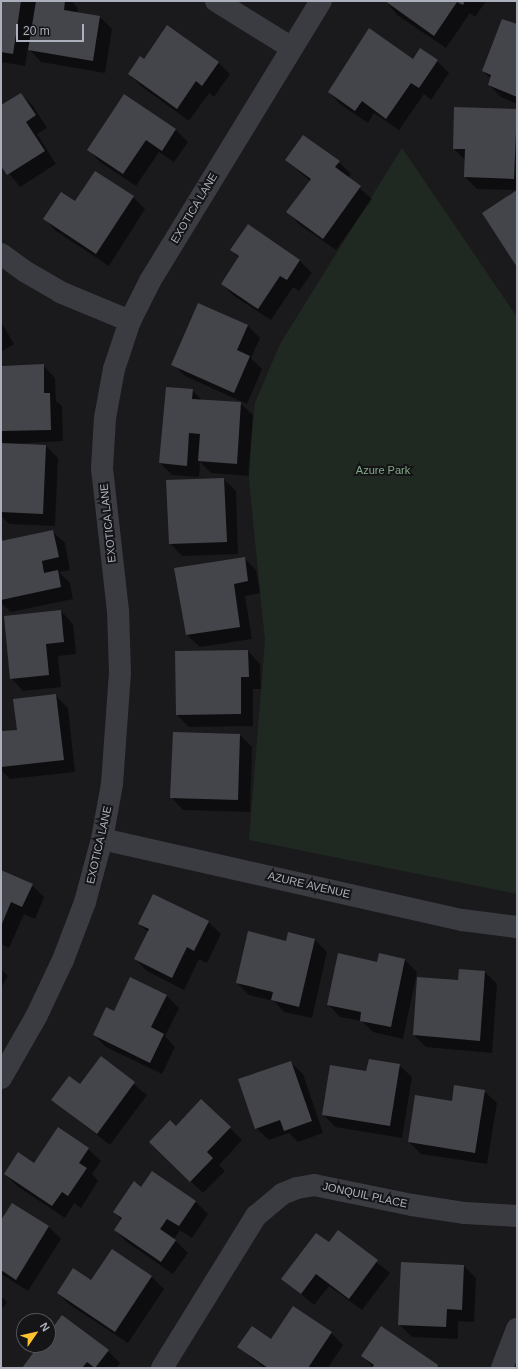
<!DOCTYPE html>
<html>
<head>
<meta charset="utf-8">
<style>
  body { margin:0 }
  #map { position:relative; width:518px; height:1369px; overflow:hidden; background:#1a1a1d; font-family:Arial,sans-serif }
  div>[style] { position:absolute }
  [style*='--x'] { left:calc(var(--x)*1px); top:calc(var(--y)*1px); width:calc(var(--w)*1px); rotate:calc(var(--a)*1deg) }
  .green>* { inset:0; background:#1f2921 }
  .shadow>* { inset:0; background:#0007 }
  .building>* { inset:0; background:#44454a }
  .minor>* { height:22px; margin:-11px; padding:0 11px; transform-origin:11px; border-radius:11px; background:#3b3c42 }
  span { translate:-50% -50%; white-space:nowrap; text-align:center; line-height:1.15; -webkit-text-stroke:4px #151518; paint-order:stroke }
  .street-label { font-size:11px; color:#acb0bd }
  .park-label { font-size:11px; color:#81aa86 }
  .frame { position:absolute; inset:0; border:2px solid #acb0bd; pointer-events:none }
  .north { position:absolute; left:16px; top:1313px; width:40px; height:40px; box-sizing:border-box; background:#151518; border:1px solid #51535a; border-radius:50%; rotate:56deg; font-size:11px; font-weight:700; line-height:16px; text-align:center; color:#acb0bd }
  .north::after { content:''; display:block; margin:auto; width:14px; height:18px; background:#ffc330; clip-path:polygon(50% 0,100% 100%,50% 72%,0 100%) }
  .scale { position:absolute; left:16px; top:24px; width:68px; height:18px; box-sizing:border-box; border:2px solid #acb0bd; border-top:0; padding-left:5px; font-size:12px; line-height:14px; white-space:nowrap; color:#acb0bd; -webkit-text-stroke:3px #151518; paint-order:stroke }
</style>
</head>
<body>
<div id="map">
  <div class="green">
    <i style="clip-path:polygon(402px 148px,517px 317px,517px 894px,249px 840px,265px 641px,248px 469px,255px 403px,280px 344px)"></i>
  </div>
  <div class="shadow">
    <i style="clip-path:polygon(1px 1px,34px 1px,37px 3px,37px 1px,71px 1px,78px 8px,77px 13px,100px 17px,112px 29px,105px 73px,41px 62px,28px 48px,25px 66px,1px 62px)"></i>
    <i style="clip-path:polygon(386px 1px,486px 1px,475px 17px,470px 13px,446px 48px,397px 15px)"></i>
    <i style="clip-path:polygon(517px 25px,517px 104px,501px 97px,489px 85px,491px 79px,483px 71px)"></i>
    <i style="clip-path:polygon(144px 60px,218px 62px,230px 74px,214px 97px,209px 93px,189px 121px,141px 86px,129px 74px)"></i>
    <i style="clip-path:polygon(414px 60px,437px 61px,449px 73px,431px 100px,424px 94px,399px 130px,374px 113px,368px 123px,341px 105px,329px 92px)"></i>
    <i style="clip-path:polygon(21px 94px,33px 106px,47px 128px,37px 134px,56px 164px,20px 187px,1px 164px,1px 107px)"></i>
    <i style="clip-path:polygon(124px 95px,176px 130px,188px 142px,174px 162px,159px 152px,136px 186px,100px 162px,88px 149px)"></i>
    <i style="clip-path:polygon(455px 108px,517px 110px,517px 190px,477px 189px,465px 177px,465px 160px,454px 149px)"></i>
    <i style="clip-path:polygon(286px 160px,339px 162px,351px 174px,348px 178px,372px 199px,336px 250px,300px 225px,288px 212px,310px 181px)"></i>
    <i style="clip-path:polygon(133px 197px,145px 209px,109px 266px,56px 231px,44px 219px,75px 203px)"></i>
    <i style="clip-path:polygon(231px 250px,300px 261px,312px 273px,299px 291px,293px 287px,271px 320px,234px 296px,222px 284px,239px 258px)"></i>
    <i style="clip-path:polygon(1px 322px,14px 344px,1px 352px)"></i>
    <i style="clip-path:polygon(248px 326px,260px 338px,251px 358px,262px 369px,247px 404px,185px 376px,173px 364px)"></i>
    <i style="clip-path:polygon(43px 365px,55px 378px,56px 401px,62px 406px,63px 441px,13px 444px,46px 446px,58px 458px,55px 526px,9px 524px,1px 516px,1px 366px)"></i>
    <i style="clip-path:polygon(192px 390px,202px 400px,240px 403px,253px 415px,249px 476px,211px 473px,200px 462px,199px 477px,172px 475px,160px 463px)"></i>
    <i style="clip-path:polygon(224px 479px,236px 491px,238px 554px,182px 556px,170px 543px,167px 481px)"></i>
    <i style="clip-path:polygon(52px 531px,65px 543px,70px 570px,59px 572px,70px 583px,73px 599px,11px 612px,1px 603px,1px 542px)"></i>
    <i style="clip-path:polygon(244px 558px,256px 570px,260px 593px,245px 596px,252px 639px,200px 647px,187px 635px,175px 569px)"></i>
    <i style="clip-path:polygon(61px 611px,73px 624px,76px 654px,58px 656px,61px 687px,23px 691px,11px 678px)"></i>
    <i style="clip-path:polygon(248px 651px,260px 664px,261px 689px,253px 689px,253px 726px,189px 727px,177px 715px)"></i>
    <i style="clip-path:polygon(56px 696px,68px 708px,75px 772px,10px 779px,1px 770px,1px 732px,18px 730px)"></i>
    <i style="clip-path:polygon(240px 735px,252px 747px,250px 812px,183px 810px,171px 797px)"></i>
    <i style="clip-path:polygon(1px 871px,32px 885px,44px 897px,35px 919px,24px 914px,9px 948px,1px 944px)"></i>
    <i style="clip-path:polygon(153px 895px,208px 922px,221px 934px,207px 963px,199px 959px,184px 990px,147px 971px,135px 959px,148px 932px,139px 924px)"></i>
    <i style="clip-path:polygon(289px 933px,315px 940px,327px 952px,312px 1018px,284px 1012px,274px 1001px,249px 995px,237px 983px,287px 942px)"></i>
    <i style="clip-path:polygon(405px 960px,417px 972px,403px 1039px,373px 1032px,362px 1021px,340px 1017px,328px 1004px,378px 963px)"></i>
    <i style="clip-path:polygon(1px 969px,8px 976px,1px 988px)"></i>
    <i style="clip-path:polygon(460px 970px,485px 972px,497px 984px,492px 1053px,426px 1047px,414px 1035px,459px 981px)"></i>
    <i style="clip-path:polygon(131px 978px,167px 996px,179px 1008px,165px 1036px,175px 1047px,162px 1074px,106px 1047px,94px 1035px,114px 1012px)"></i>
    <i style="clip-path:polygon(101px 1058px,147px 1095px,110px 1145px,52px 1100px,81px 1086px)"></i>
    <i style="clip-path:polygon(290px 1062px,303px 1074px,323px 1133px,298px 1142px,289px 1133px,269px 1140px,256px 1128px)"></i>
    <i style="clip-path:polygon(399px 1065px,412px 1077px,402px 1138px,335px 1127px,323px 1114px)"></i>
    <i style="clip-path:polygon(484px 1091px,497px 1103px,487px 1164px,421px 1154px,409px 1142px)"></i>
    <i style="clip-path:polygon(176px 1127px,230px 1128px,242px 1140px,219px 1165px,225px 1171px,203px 1193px,162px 1154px)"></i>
    <i style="clip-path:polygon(88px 1149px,101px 1161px,92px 1174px,98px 1181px,81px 1208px,74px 1203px,65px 1218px,17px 1186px,5px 1174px)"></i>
    <i style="clip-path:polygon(142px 1188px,196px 1202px,208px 1214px,192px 1238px,180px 1230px,174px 1239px,188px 1253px,173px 1274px,127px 1242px,115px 1230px,122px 1220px,114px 1212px)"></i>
    <i style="clip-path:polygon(12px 1204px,49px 1227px,61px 1239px,28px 1291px,1px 1274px,1px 1222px)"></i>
    <i style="clip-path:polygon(339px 1232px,390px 1273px,362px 1310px,329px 1286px,314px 1305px,283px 1279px,330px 1244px)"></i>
    <i style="clip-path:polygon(112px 1251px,152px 1277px,164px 1289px,128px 1343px,70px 1305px,58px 1293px,91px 1282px)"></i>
    <i style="clip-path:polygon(464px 1266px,476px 1278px,474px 1322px,458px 1321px,458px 1339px,412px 1337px,400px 1325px)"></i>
    <i style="clip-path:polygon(1px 1296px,7px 1302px,1px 1311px)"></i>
    <i style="clip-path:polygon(382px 1328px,438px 1366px,440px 1368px,373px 1368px,363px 1356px)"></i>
    <i style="clip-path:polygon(331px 1333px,343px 1345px,328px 1368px,264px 1368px,239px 1347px)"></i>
    <i style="clip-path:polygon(48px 1335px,108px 1351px,120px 1363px,116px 1368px,23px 1368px,41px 1345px,48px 1345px)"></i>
  </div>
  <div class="building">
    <i style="clip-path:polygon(1px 1px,21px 1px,13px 54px,1px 52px)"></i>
    <i style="clip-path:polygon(36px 1px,65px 1px,64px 10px,100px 16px,93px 61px,28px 50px)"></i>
    <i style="clip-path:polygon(385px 1px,465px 1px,463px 5px,457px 2px,434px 36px)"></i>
    <i style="clip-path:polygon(502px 19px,517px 24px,517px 97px,488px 85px,491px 75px,482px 71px)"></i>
    <i style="clip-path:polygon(167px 25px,219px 62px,202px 86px,196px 81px,177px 109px,128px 74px,140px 56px,144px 59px)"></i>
    <i style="clip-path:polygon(369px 28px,413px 59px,420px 48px,438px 60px,419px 88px,411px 83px,386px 119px,362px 101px,355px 111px,328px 92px)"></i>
    <i style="clip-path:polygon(21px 93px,36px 115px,26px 122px,45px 151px,7px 175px,1px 166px,1px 105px)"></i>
    <i style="clip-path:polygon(124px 94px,176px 129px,162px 151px,146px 140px,123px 174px,87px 150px)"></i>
    <i style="clip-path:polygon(454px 107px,517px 109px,514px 179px,464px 177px,465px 149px,453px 149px)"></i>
    <i style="clip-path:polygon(303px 135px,340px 161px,335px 167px,361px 186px,323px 239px,286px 212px,311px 179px,285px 160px)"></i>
    <i style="clip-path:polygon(95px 171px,134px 196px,96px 254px,43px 219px,61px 192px,75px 201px)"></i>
    <i style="clip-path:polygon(517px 190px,517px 267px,482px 213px)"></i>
    <i style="clip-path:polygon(248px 224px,300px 260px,287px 280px,280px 276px,258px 309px,221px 284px,239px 256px,230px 250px)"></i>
    <i style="clip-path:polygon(198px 303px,248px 325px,237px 350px,250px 356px,234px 393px,171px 365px)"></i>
    <i style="clip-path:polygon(44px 364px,44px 393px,50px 393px,51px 430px,1px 431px,1px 366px)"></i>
    <i style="clip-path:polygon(166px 387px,193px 389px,192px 399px,241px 402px,237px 464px,198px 461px,200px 434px,189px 433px,187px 466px,159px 463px)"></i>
    <i style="clip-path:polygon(1px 443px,46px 445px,43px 514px,1px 512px)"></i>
    <i style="clip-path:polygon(224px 478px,227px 542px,169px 544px,166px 480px)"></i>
    <i style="clip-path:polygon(53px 530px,59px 557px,42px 561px,44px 573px,58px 570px,61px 587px,1px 600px,1px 541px)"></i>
    <i style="clip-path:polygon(245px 557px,248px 581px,234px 584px,240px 627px,186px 635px,174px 568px)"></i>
    <i style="clip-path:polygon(61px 610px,64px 642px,46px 644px,49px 675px,10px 679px,4px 616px)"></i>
    <i style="clip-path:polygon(248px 650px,249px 677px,241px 677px,241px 714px,176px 715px,175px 651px)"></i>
    <i style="clip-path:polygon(56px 694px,64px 760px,1px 767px,1px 731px,17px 730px,13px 699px)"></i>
    <i style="clip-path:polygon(173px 732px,240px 734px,238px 800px,170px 798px)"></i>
    <i style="clip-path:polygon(1px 870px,33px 884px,22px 907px,11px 902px,1px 926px)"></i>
    <i style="clip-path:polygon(153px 894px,209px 921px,194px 951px,187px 947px,172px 978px,134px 959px,149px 929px,138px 924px)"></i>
    <i style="clip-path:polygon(248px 931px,286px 941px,288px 932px,315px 939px,299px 1007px,271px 1000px,273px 992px,236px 983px)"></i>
    <i style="clip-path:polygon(338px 953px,377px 962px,379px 953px,405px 959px,391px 1027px,360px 1021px,361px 1012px,327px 1005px)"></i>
    <i style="clip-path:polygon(459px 969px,485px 971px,480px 1041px,413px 1035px,417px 977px,458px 980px)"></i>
    <i style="clip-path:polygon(130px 977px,167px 995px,151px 1027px,164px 1034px,150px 1063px,93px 1035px,106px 1007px,114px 1011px)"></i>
    <i style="clip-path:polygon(101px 1056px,135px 1082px,97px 1134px,51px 1100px,69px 1076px,80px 1084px)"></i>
    <i style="clip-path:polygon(369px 1059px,400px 1064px,390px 1126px,322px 1115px,330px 1065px,366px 1071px)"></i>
    <i style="clip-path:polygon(291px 1061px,312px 1121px,284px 1131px,280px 1120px,255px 1129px,238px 1079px)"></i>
    <i style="clip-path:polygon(454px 1085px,485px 1090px,475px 1153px,408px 1142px,415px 1095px,452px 1101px)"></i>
    <i style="clip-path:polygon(201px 1099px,231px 1127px,207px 1152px,213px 1158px,190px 1182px,149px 1142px,170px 1120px,176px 1126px)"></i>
    <i style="clip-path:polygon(58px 1127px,89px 1148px,79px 1163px,87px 1168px,68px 1196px,62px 1192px,52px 1206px,4px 1174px,18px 1152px,34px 1163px)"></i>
    <i style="clip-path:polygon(152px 1171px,196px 1201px,179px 1226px,167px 1219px,160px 1229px,176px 1240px,161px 1262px,114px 1230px,122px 1218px,113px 1212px,134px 1181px,141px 1187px)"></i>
    <i style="clip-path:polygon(12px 1203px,49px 1226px,16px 1280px,1px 1270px,1px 1220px)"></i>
    <i style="clip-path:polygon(338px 1230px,378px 1260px,349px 1299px,316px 1274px,301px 1294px,281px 1279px,316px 1233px,329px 1242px)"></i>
    <i style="clip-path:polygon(112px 1249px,152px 1276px,115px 1332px,57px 1293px,73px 1268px,91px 1280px)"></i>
    <i style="clip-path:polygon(401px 1262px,464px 1265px,462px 1310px,447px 1309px,446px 1327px,398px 1325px)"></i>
    <i style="clip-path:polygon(293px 1306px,332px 1332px,308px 1368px,268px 1368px,237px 1347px,252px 1326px,271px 1339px)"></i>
    <i style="clip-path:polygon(62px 1315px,109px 1350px,95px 1368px,87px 1362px,82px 1368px,22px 1368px,39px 1345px,48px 1345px,48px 1334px)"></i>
    <i style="clip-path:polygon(381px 1326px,438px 1365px,437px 1368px,372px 1368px,374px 1365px,361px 1356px)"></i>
  </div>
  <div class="minor">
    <i style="--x:216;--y:1;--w:89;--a:31.7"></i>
    <i style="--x:1;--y:254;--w:31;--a:36"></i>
    <i style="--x:26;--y:272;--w:39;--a:30"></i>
    <i style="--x:60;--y:292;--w:76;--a:22.5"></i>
    <i style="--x:102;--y:839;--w:369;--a:12.7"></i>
    <i style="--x:462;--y:920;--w:55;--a:7.3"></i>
    <i style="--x:1;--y:1078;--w:70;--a:-60.2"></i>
    <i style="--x:36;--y:1017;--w:63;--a:-64.7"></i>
    <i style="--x:63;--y:960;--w:62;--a:-69.2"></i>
    <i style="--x:85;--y:902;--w:65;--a:-74.9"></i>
    <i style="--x:102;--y:839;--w:56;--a:-79.7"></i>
    <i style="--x:112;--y:784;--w:111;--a:-85.9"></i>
    <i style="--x:120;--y:673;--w:62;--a:-91.8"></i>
    <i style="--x:118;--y:611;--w:144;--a:-96.4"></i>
    <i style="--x:102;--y:468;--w:50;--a:-86.6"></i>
    <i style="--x:105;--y:418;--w:50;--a:-79.6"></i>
    <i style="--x:114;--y:369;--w:51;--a:-71.6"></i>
    <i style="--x:130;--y:321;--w:45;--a:-63.4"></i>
    <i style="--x:150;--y:281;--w:328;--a:-58.6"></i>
    <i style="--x:162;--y:1368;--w:179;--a:-58.3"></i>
    <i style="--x:256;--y:1216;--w:34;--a:-40"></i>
    <i style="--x:282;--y:1194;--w:16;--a:-22"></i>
    <i style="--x:297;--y:1188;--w:17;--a:-10"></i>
    <i style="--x:314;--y:1185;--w:100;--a:11.5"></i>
    <i style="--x:412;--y:1205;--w:54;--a:8.6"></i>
    <i style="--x:465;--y:1213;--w:52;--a:3.3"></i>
    <i style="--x:502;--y:1368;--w:42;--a:-69"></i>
  </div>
  <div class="street-label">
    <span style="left:194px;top:208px;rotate:-59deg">EXOTICA LANE</span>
    <span style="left:108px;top:523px;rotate:-96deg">EXOTICA LANE</span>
    <span style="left:99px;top:845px;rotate:-77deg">EXOTICA LANE</span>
    <span style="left:309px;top:885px;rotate:13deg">AZURE AVENUE</span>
    <span style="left:365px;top:1195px;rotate:12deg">JONQUIL PLACE</span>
  </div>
  <div class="park-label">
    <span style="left:383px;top:470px">Azure Park</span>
  </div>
  <div class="frame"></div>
  <div class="north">N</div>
  <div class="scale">20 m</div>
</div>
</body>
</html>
